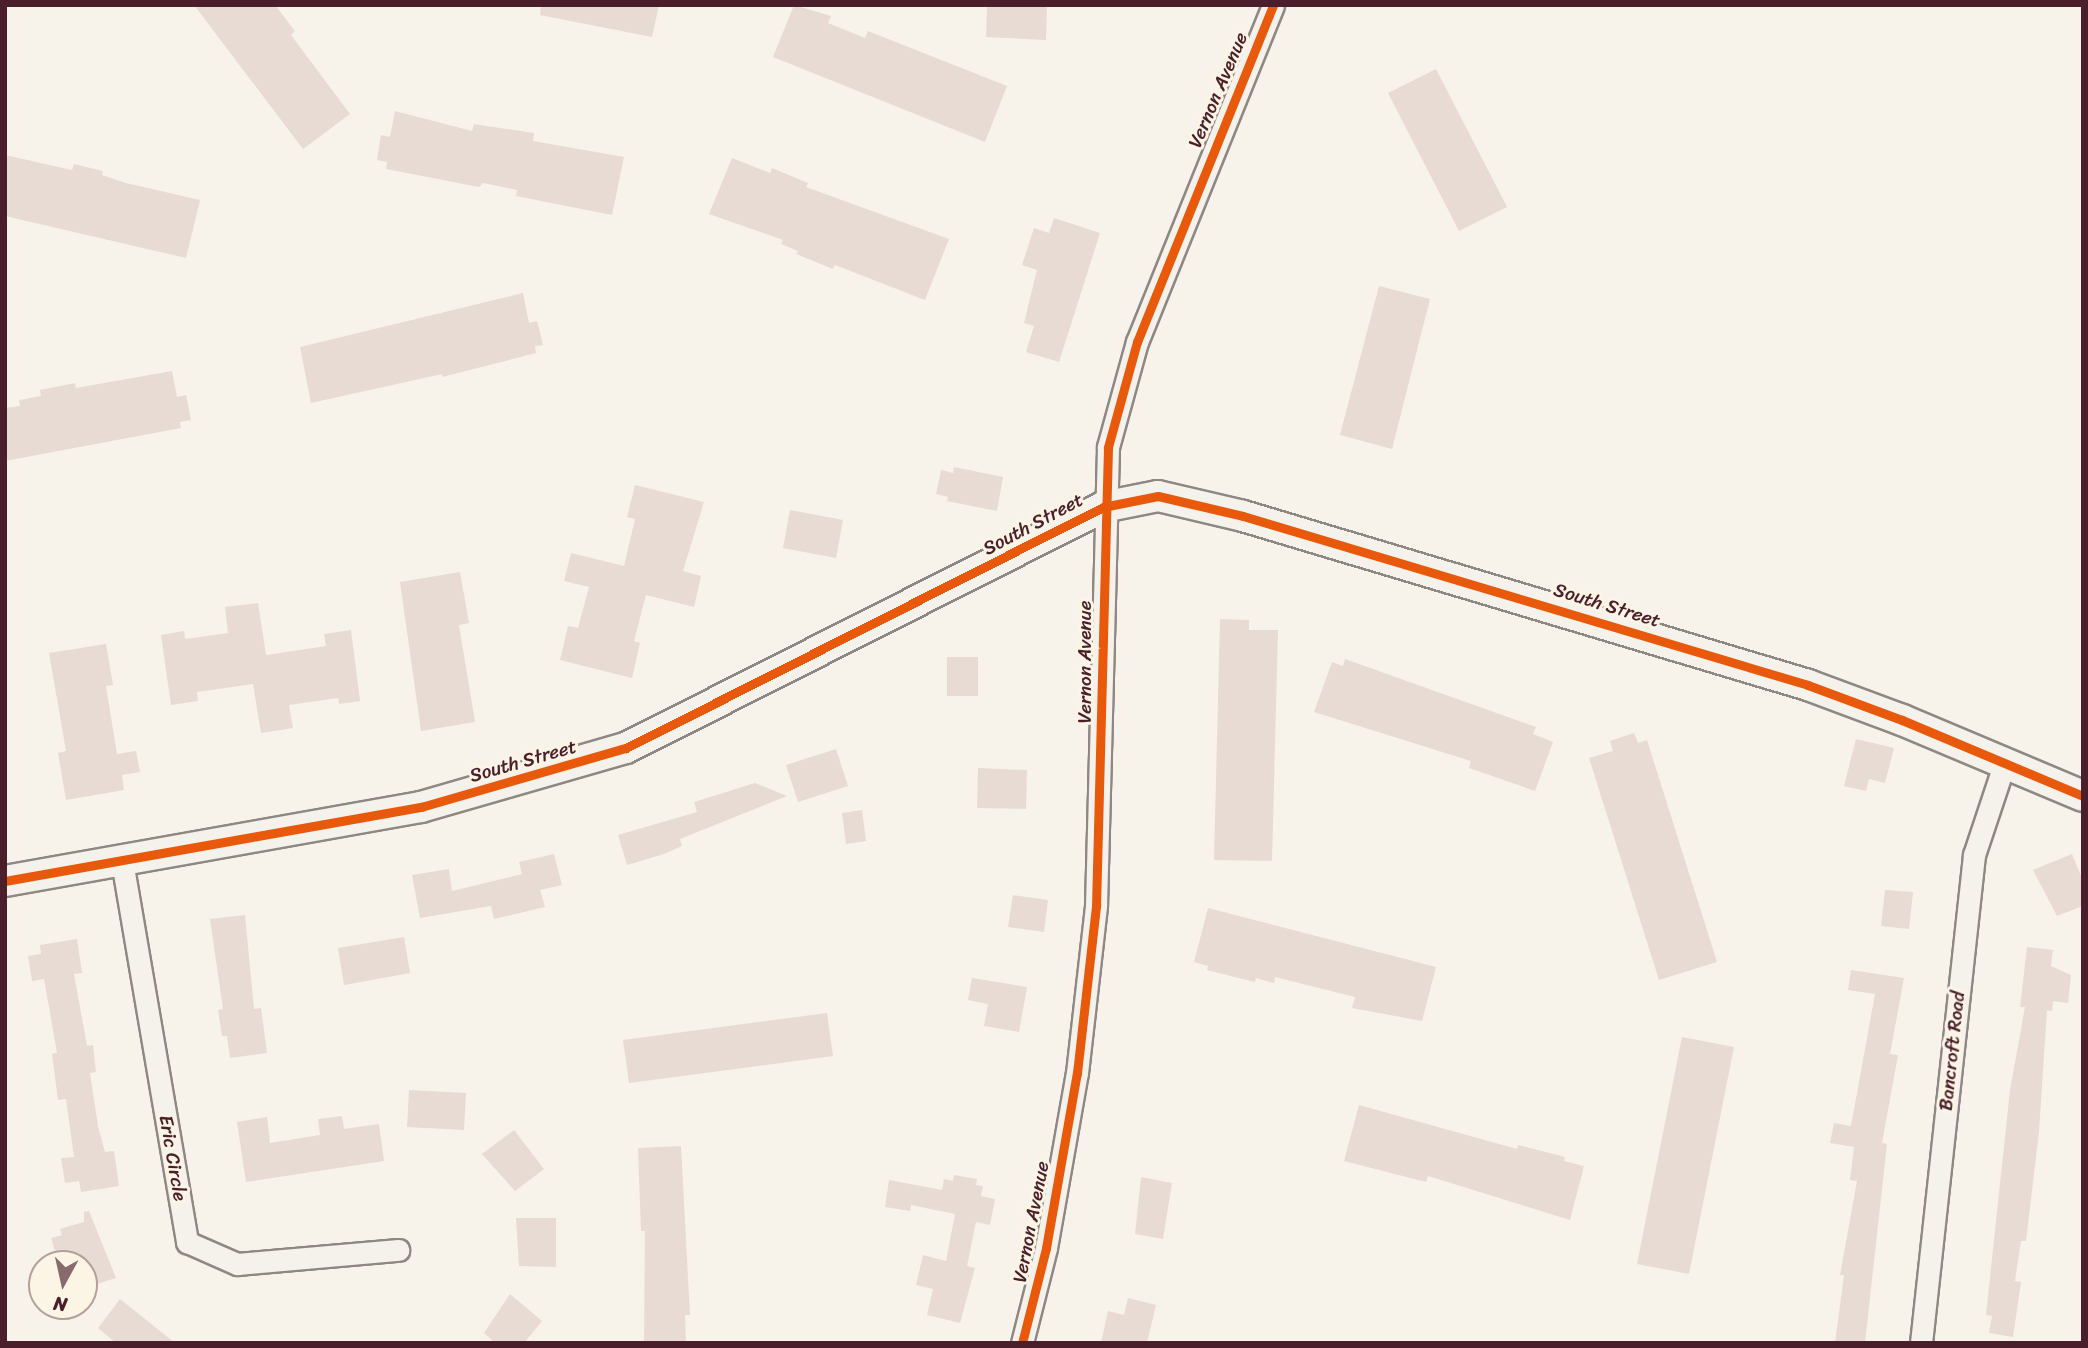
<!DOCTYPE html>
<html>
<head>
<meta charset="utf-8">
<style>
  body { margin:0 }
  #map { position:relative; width:2088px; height:1348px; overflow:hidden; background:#f7f3ea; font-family:Sriracha,sans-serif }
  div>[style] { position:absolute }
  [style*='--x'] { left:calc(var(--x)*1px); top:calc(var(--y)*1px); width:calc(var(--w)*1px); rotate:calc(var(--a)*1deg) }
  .building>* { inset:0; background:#e8dbd3 }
  .roads { filter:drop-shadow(2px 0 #908684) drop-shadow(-2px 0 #908684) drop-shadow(0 2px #908684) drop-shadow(0 -2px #908684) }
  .street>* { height:21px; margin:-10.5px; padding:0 10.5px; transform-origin:10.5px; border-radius:10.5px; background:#f5f2ec }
  .secondary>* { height:30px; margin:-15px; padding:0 15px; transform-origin:15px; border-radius:15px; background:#f5f2ec }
  .cycleway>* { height:9px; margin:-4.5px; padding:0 4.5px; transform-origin:4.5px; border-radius:4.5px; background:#e8590c }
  span { translate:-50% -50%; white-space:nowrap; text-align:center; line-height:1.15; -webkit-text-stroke:6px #fcf5e5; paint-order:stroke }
  .street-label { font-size:19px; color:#4a1f2b }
  .frame { position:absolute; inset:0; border:7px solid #4a1f2b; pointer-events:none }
  .north { position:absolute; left:28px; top:1250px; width:70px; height:70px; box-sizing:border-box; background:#fcf5e5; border:2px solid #b59f9b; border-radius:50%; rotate:188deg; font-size:19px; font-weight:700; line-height:28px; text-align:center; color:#4a1f2b }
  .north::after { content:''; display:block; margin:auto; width:24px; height:32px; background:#87696e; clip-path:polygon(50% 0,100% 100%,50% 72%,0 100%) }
</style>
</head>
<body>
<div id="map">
  <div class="building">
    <i style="clip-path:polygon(194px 5px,275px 5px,295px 31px,291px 35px,350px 114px,303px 149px)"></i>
    <i style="clip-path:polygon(541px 5px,659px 5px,652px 37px,540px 15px)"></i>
    <i style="clip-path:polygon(794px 5px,831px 16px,828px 23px,865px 38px,868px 31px,1007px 86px,985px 142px,773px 57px)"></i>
    <i style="clip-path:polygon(987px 5px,1047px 5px,1046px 40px,986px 37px)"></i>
    <i style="clip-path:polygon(1436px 69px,1507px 207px,1459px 231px,1388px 93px)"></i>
    <i style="clip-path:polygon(395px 111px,472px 131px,474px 124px,534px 133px,533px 141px,624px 157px,612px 215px,516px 196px,517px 190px,483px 183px,479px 187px,386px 169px,387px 162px,377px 160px,381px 135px,390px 137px)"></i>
    <i style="clip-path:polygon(5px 155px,72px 170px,74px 164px,103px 171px,102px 175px,126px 183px,200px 200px,186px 258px,5px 216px)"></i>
    <i style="clip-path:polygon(732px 158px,770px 173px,772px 168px,808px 183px,806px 187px,949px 239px,925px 300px,835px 265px,833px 269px,796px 254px,798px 251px,781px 244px,783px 240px,709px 214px)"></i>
    <i style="clip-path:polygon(1054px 218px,1100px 233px,1059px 362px,1026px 352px,1034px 326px,1024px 323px,1037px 270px,1022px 265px,1034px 228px,1049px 233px)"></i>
    <i style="clip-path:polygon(1379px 286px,1430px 299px,1392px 449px,1340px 435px)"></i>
    <i style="clip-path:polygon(523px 293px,529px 323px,537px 321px,543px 345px,535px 346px,536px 353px,442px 377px,442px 374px,311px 403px,300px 347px)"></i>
    <i style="clip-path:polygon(172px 371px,177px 397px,186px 395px,191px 420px,180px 422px,181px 428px,5px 461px,5px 408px,20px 406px,19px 400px,41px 396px,40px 390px,75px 383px,76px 388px)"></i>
    <i style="clip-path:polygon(954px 467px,1003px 477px,997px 511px,947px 501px,948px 497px,936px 494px,941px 470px,953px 473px)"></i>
    <i style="clip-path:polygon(635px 485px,704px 502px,683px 571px,701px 576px,694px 607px,646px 595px,634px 641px,640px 643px,632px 678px,560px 660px,568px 626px,578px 628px,589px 587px,564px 581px,571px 553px,624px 566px,635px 519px,627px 517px)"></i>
    <i style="clip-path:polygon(790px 510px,843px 520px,836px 558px,783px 548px)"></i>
    <i style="clip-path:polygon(460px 572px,469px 623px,459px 625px,475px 722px,421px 731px,400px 582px)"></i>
    <i style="clip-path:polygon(258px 603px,266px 655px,326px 646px,324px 634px,351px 630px,360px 701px,339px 704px,338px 698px,289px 705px,293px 728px,261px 733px,253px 684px,197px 692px,198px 701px,171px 705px,161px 635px,184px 631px,185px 639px,228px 633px,225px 607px)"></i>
    <i style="clip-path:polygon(1220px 619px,1249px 620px,1249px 630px,1278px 630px,1272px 861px,1214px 860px)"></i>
    <i style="clip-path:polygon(106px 644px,113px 685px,106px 686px,117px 754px,136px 751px,140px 772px,122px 775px,124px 790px,66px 800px,58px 753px,66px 751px,49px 653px)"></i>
    <i style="clip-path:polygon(947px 657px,978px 657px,978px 696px,947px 696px)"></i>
    <i style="clip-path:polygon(1345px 659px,1536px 727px,1533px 734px,1553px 742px,1535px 791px,1469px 768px,1471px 761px,1314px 712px,1332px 662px,1343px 666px)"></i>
    <i style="clip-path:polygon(1634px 733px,1638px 743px,1647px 740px,1717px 962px,1659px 980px,1589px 758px,1613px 751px,1610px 741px)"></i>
    <i style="clip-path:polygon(1856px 739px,1894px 748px,1885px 783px,1869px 779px,1866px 791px,1844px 786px)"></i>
    <i style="clip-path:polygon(836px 749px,848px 786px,798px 802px,786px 765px)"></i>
    <i style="clip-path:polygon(978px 768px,1027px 770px,1026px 809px,977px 808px)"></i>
    <i style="clip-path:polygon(755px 783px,787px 796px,680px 839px,682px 846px,664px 854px,627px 865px,618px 835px,697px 812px,694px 802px)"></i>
    <i style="clip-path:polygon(862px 810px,866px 841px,846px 844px,842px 813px)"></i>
    <i style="clip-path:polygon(554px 854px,562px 885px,540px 890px,545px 907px,494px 919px,491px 906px,420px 918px,412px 875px,449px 869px,452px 891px,522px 874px,519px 862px)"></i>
    <i style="clip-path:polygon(2072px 854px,2083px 881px,2083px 906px,2057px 916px,2033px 870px)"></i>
    <i style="clip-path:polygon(1885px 890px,1913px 892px,1909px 929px,1881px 926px)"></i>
    <i style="clip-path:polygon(1013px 895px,1048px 900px,1044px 932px,1008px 927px)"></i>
    <i style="clip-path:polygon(1208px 908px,1436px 967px,1422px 1021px,1352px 1008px,1355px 997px,1275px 977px,1274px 983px,1256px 978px,1255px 982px,1207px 970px,1208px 966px,1194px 962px)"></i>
    <i style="clip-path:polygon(245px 915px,254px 1009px,261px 1008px,267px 1053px,230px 1058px,227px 1036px,222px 1036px,218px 1010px,223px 1009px,210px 919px)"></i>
    <i style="clip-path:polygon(404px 937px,410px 973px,344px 985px,338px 948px)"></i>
    <i style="clip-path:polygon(77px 939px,82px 973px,74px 974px,87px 1046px,93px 1045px,96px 1072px,90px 1073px,98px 1126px,105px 1152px,114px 1151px,119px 1186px,81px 1192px,79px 1181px,65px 1183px,61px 1158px,74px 1157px,66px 1099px,58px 1100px,52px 1054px,57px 1053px,44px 979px,32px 981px,28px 956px,41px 954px,40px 945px)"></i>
    <i style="clip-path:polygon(2027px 947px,2053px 950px,2051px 966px,2071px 975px,2068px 1003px,2053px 1001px,2052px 1011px,2047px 1010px,2039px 1132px,2026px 1241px,2021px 1241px,2015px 1281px,2021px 1282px,2013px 1337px,1989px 1333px,1992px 1316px,1986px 1315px,2010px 1090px,2025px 1007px,2020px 1007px)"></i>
    <i style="clip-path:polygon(1851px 970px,1904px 978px,1890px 1054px,1898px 1055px,1882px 1143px,1887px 1144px,1865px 1343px,1835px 1343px,1844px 1275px,1840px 1275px,1857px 1181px,1850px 1180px,1854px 1147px,1830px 1143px,1834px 1123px,1851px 1126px,1875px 994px,1848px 990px)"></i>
    <i style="clip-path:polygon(972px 978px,1027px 987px,1019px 1032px,984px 1026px,988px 1004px,968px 1000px)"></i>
    <i style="clip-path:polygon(827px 1013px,833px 1056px,629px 1083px,623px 1040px)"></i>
    <i style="clip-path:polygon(1682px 1037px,1734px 1047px,1689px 1274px,1637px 1264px)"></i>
    <i style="clip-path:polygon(409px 1090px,466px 1093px,464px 1130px,407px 1127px)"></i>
    <i style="clip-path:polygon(1359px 1105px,1517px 1149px,1518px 1145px,1565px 1157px,1564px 1161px,1584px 1166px,1570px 1220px,1428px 1176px,1426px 1182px,1344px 1161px)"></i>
    <i style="clip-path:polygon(342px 1116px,344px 1129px,379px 1124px,384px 1161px,246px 1182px,237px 1122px,267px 1117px,270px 1143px,320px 1135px,318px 1119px)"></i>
    <i style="clip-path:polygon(514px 1130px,544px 1169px,515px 1191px,482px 1154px)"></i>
    <i style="clip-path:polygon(681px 1146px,690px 1315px,685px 1315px,686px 1343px,644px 1343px,645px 1231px,641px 1231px,638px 1148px)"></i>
    <i style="clip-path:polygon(954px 1175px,977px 1179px,976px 1185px,983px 1186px,981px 1196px,995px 1199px,990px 1225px,976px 1222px,967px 1266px,975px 1268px,960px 1323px,927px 1315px,933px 1289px,916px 1285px,923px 1255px,946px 1261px,955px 1214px,911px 1205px,910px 1211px,885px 1207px,889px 1180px,942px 1190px,944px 1179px,953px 1181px)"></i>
    <i style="clip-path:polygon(1141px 1177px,1172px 1183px,1163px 1239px,1135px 1234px)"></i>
    <i style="clip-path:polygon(89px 1211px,116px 1278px,84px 1288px,84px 1264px,59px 1264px,51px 1238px,62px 1235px,60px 1229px,84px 1222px,84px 1212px)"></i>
    <i style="clip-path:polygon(516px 1218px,556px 1218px,556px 1267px,519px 1266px)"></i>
    <i style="clip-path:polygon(510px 1294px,542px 1321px,524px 1343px,495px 1343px,484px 1333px)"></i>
    <i style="clip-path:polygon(1128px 1298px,1156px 1305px,1147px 1343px,1101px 1343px,1108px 1311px,1124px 1315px)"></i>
    <i style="clip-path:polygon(120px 1299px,175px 1343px,116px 1343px,98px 1328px)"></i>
  </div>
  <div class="roads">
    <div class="street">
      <i style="--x:122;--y:861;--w:387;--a:80.3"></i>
      <i style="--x:187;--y:1242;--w:55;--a:23.7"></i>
      <i style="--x:237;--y:1264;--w:162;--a:-5"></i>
      <i style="--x:1022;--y:1343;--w:98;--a:-75.8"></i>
      <i style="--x:1046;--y:1248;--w:178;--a:-80"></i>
      <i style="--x:1077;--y:1073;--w:168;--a:-83.5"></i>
      <i style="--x:1096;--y:906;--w:459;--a:-88.5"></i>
      <i style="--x:1108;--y:447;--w:109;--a:-74.6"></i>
      <i style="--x:1137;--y:342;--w:363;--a:-68"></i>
      <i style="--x:1921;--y:1343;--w:491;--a:-83.8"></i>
      <i style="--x:1974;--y:855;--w:95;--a:-71.6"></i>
    </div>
    <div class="secondary">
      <i style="--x:5;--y:881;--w:423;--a:-10.1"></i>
      <i style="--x:421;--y:807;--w:213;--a:-16.1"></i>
      <i style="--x:626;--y:748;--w:534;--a:-26.8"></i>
      <i style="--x:1103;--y:507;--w:56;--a:-11.3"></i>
      <i style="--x:1158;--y:496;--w:87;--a:13.2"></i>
      <i style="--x:1243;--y:516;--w:590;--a:16.65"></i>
      <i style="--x:1808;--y:685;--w:100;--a:20.4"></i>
      <i style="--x:1902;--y:720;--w:196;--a:22.8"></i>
    </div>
  </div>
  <div class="cycleway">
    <i style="--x:5;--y:881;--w:423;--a:-10.1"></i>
    <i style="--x:421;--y:807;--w:213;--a:-16.1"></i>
    <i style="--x:626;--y:748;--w:534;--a:-26.8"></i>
    <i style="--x:1103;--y:507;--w:56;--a:-11.3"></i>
    <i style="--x:1158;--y:496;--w:87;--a:13.2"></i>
    <i style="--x:1243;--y:516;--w:590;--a:16.65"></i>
    <i style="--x:1808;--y:685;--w:100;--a:20.4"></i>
    <i style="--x:1902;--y:720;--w:196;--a:22.8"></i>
    <i style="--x:1022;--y:1343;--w:98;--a:-75.8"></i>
    <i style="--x:1046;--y:1248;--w:178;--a:-80"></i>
    <i style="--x:1077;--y:1073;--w:168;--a:-83.5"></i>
    <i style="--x:1096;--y:906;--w:459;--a:-88.5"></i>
    <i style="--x:1108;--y:447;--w:109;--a:-74.6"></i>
    <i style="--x:1137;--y:342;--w:363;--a:-68"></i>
  </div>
  <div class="street-label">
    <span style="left:1218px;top:90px;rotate:-67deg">Vernon Avenue</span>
    <span style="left:1033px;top:524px;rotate:-28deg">South Street</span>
    <span style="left:1607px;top:605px;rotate:17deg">South Street</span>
    <span style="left:1085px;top:662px;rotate:-90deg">Vernon Avenue</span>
    <span style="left:523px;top:761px;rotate:-16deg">South Street</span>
    <span style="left:1952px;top:1051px;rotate:-84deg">Bancroft Road</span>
    <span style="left:173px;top:1158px;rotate:80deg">Eric Circle</span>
    <span style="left:1031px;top:1222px;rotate:-79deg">Vernon Avenue</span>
  </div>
  <div class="frame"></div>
  <div class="north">N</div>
</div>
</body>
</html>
